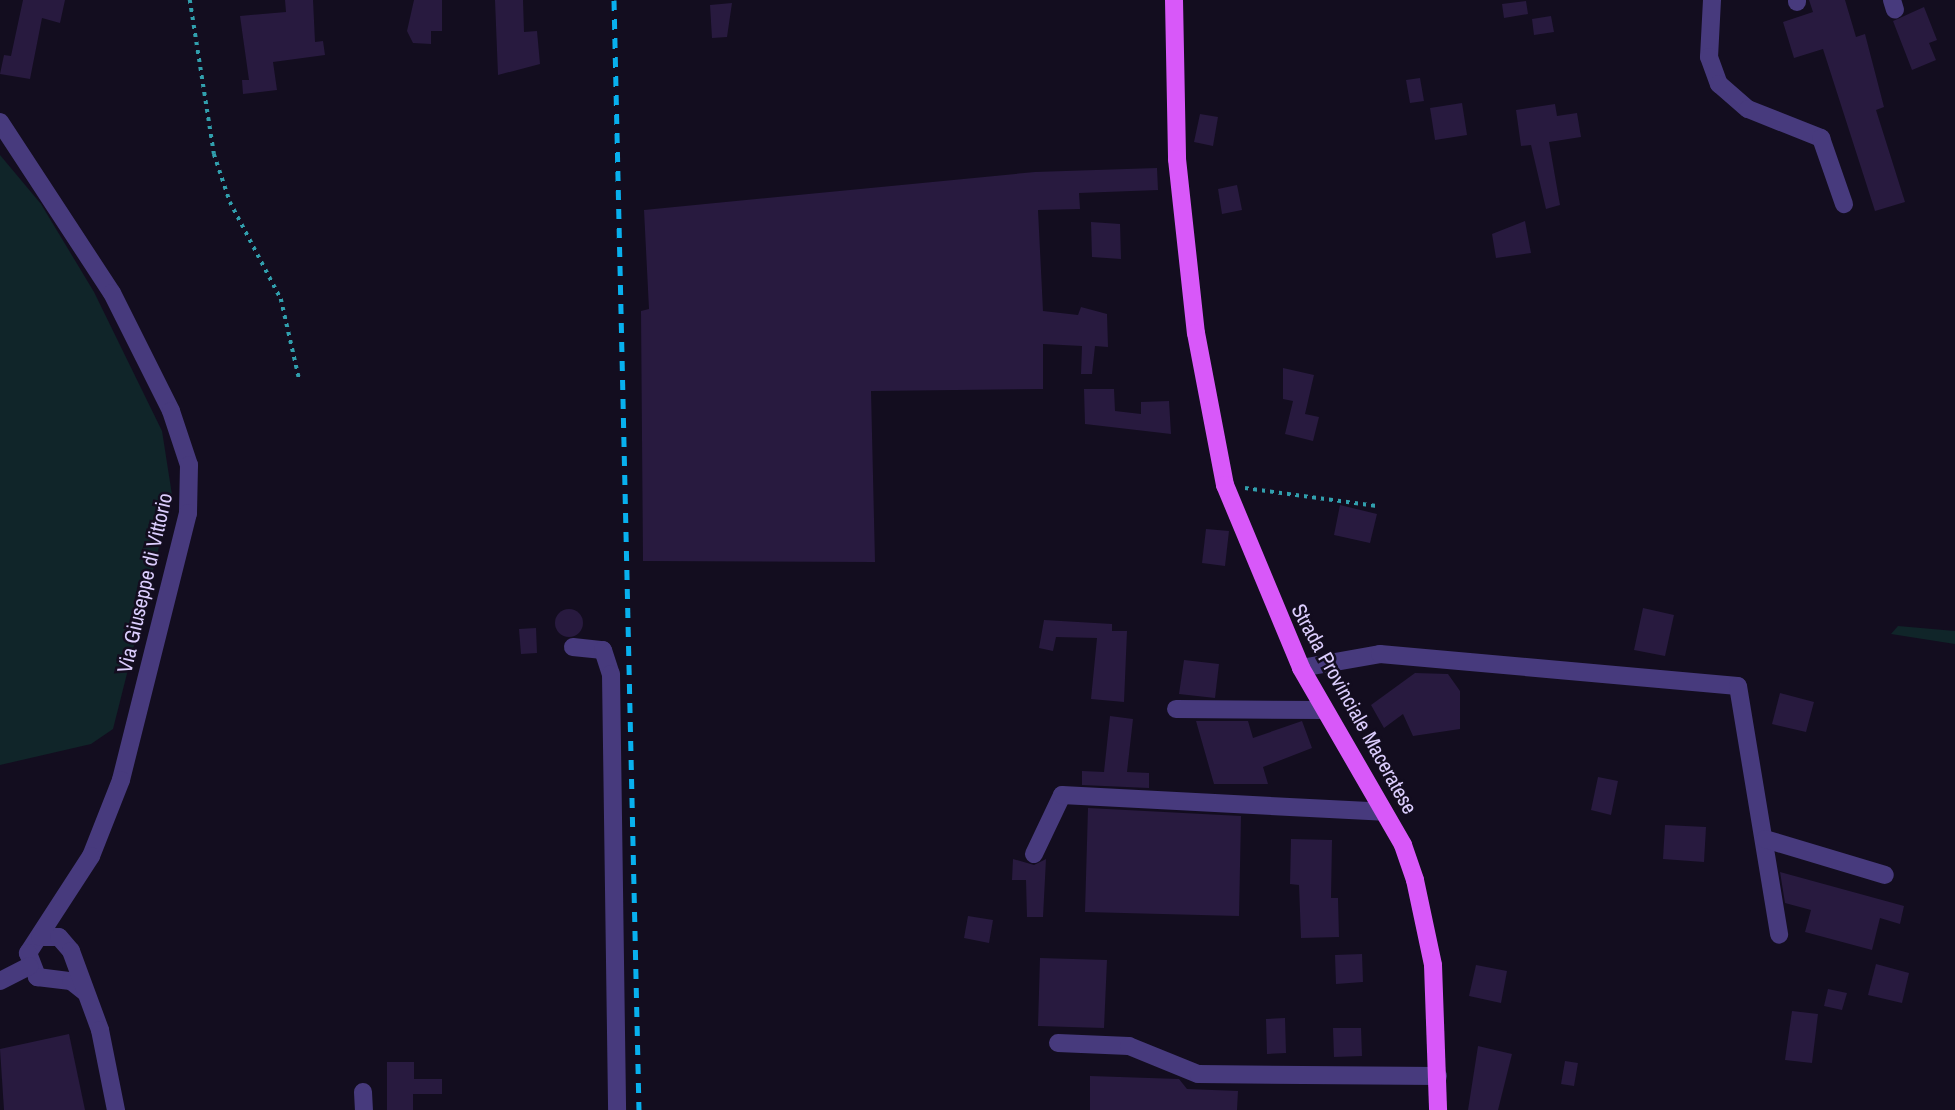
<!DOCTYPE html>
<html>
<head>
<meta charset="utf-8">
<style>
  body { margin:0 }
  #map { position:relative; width:1955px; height:1110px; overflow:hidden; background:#130d1f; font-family:"Archivo Narrow",sans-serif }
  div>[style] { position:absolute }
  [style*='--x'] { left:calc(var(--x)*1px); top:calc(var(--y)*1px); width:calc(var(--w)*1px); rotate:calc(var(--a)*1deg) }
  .green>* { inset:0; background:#102529 }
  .building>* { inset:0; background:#281a3f }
  .round { border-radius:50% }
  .path>* { height:3.5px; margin-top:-1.75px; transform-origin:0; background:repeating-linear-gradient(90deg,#319fad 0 3.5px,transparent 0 8.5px) }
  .minor>* { height:18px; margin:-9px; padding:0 9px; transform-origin:9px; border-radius:9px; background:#473a7d }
  .major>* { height:18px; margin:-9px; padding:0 9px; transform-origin:9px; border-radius:9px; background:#d858f9 }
  .rail>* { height:5px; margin-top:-2.5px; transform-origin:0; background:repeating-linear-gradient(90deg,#08b0ee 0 10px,transparent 0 19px) }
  span { translate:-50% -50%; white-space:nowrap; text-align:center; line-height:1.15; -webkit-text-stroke:5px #130d1f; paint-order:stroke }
  .street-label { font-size:21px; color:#dbcdfd }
</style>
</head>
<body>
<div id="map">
  <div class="green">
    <i style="clip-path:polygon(0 155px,41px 204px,94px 292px,162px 431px,172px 495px,113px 729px,91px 744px,0 765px)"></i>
    <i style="clip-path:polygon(1898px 626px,1955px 631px,1955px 644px,1891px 634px)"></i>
  </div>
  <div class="building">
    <i style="clip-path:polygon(23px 0,65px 0,60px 23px,42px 18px,30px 79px,0 74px,4px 55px,11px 56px)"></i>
    <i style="clip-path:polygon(285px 0,313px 0,315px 42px,323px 41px,325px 55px,273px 62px,277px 90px,243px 94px,242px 80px,249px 80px,240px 16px,286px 12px)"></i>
    <i style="clip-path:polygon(414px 0,442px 0,442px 31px,431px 31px,431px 44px,413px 43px,407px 31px)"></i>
    <i style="clip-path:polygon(495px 0,523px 0,524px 32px,537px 31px,540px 64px,498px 75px)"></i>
    <i style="clip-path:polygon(1809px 0,1845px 0,1856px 37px,1865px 34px,1884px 107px,1876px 110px,1905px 202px,1875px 211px,1823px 49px,1794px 58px,1783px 22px,1813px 12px)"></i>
    <i style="clip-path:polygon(1526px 1px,1528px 14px,1504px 18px,1502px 4px)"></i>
    <i style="clip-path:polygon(732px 3px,727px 37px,712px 38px,710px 5px)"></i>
    <i style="clip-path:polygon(1924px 7px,1937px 40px,1929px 43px,1936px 60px,1912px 70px,1893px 21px)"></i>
    <i style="clip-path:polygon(1551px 16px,1554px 32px,1534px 35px,1532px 19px)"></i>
    <i style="clip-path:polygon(1420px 78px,1424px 101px,1410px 103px,1406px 80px)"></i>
    <i style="clip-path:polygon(1462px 103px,1467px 135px,1435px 140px,1430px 108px)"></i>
    <i style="clip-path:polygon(1555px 104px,1557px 116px,1577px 113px,1581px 137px,1549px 142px,1560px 205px,1546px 209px,1531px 145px,1521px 146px,1516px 110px)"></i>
    <i style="clip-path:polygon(1200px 114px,1218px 117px,1213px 146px,1194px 142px)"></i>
    <i style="clip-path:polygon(1157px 168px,1158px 190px,1079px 193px,1080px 209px,1038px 210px,1043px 311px,1078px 315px,1081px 307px,1107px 314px,1108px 347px,1095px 346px,1092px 374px,1081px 374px,1082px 346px,1043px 344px,1043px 389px,871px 391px,875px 562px,643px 561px,641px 311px,649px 309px,644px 210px,1035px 172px)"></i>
    <i style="clip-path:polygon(1237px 185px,1242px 210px,1222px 214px,1218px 189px)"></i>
    <i style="clip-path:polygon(1525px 221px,1531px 253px,1496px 258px,1492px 234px)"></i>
    <i style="clip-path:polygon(1091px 222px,1120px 224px,1121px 259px,1092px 257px)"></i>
    <i style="clip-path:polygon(1283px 368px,1314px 375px,1305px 414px,1319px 417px,1313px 441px,1285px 434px,1293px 401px,1283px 399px)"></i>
    <i style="clip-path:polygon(1084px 389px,1114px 389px,1115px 411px,1141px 414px,1141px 402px,1169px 401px,1171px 434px,1085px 424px)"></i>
    <i style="clip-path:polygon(1340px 505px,1377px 514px,1370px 543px,1334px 535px)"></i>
    <i style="clip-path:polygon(1206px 529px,1229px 531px,1225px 566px,1202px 563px)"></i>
    <i style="clip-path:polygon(1643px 608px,1674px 615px,1665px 656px,1634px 650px)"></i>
    <i class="round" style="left:555px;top:609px;width:28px;height:28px"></i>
    <i style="clip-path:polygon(1044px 620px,1112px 624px,1112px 631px,1127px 631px,1124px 702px,1091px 699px,1097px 638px,1056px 637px,1053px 651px,1039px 648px)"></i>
    <i style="clip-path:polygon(536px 628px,537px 653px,521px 654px,519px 629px)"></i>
    <i style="clip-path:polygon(1184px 660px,1219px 664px,1215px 698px,1179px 694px)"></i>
    <i style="clip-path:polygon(1415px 673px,1448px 674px,1460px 691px,1460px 729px,1413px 736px,1403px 714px,1384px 728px,1371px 705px)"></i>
    <i style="clip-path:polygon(1780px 693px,1814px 702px,1806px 732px,1772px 724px)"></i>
    <i style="clip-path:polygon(1110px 716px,1133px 719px,1127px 772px,1149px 773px,1149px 788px,1082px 785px,1082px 771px,1104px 772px)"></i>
    <i style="clip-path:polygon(1196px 721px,1248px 721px,1253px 738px,1302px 721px,1312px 748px,1263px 767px,1268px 784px,1214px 784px)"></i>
    <i style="clip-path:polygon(1598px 777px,1618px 781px,1611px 815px,1591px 810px)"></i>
    <i style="clip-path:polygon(1088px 808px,1241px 816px,1239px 916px,1085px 912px)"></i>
    <i style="clip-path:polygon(1665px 825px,1706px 827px,1704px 862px,1663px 859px)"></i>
    <i style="clip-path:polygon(1291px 839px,1332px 840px,1331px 898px,1338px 898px,1339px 937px,1301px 938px,1299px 885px,1290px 884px)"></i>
    <i style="clip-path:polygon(1013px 859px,1034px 865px,1046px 859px,1043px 917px,1027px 917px,1026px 880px,1012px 880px)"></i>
    <i style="clip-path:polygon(1780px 872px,1904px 906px,1900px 924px,1880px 918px,1872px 950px,1805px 932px,1811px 910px,1785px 903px)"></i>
    <i style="clip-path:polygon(968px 916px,993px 920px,989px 943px,964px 938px)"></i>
    <i style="clip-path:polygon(1362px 954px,1363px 982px,1336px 984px,1335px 955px)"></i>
    <i style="clip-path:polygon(1040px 958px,1107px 960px,1104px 1028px,1038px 1026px)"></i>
    <i style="clip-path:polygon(1876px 964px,1909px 973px,1902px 1003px,1868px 995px)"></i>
    <i style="clip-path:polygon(1476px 965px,1507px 971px,1501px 1003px,1469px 996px)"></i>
    <i style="clip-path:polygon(1828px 989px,1847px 993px,1842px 1010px,1824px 1006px)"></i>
    <i style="clip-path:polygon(1792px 1011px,1818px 1014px,1812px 1063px,1785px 1060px)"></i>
    <i style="clip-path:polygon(1285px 1018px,1286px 1053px,1267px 1054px,1266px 1019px)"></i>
    <i style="clip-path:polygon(1333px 1028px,1361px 1028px,1362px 1056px,1334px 1057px)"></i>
    <i style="clip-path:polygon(69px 1034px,85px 1110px,4px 1110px,0 1049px)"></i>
    <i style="clip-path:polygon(1478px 1046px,1512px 1054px,1498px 1110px,1468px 1110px)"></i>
    <i style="clip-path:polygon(1565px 1061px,1578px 1063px,1574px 1086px,1561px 1084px)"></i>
    <i style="clip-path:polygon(387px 1062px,414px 1062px,414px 1079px,442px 1079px,442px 1094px,413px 1094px,413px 1110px,387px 1110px)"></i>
    <i style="clip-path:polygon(1090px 1076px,1179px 1079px,1187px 1089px,1238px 1091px,1237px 1110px,1090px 1110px)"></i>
  </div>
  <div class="path">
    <i style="--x:190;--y:0;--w:156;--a:81.1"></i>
    <i style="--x:214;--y:154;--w:51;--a:71.6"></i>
    <i style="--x:230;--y:202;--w:110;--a:62.3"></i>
    <i style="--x:281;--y:299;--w:81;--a:77.2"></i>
    <i style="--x:1245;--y:488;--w:133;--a:7.8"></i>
  </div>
  <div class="minor">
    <i style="--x:1712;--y:0;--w:57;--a:93"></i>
    <i style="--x:1709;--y:57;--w:29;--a:70"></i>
    <i style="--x:1719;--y:84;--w:38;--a:41"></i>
    <i style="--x:1748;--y:109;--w:79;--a:21.7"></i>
    <i style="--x:1821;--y:138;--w:70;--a:70.8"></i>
    <i style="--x:1797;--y:0;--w:2;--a:90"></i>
    <i style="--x:1892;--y:0;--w:10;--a:73"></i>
    <i style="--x:0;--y:122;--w:204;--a:56.8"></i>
    <i style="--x:112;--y:293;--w:132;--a:63.4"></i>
    <i style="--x:171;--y:411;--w:57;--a:71.6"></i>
    <i style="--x:189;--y:465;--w:48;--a:91.2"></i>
    <i style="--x:188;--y:513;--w:275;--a:104.1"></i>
    <i style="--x:121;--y:780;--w:82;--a:111.5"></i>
    <i style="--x:91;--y:856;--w:116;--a:123"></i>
    <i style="--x:28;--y:953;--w:26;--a:69"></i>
    <i style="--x:37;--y:977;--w:34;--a:7"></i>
    <i style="--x:71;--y:981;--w:18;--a:38"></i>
    <i style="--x:573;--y:647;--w:30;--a:6"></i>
    <i style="--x:603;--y:650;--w:25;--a:72"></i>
    <i style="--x:611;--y:674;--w:436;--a:89.2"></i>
    <i style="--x:1301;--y:668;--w:80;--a:-10"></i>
    <i style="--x:1380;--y:654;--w:359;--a:5.1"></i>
    <i style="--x:1738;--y:686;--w:252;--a:80.6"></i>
    <i style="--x:1176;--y:709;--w:148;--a:0.4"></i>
    <i style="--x:1765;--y:839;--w:125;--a:16.7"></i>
    <i style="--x:1034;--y:854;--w:65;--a:-64.6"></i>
    <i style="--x:1062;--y:795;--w:322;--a:3"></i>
    <i style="--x:40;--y:937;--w:19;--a:0"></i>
    <i style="--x:59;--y:937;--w:18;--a:49"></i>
    <i style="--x:71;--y:951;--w:84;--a:69.8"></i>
    <i style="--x:100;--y:1030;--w:82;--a:78.7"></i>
    <i style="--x:0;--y:981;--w:33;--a:-27"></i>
    <i style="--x:1058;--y:1043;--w:71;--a:2.4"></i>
    <i style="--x:1129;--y:1046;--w:74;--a:22.1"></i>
    <i style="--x:1198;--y:1074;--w:240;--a:0.5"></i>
    <i style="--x:363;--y:1092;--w:18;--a:87"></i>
  </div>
  <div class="major">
    <i style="--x:1174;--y:0;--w:159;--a:88.9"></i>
    <i style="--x:1177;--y:159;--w:175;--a:83.8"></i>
    <i style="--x:1196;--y:333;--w:155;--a:79.2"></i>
    <i style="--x:1225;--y:485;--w:198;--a:67.4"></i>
    <i style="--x:1301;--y:668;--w:204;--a:60"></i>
    <i style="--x:1403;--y:845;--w:37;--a:71"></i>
    <i style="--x:1415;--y:880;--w:87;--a:78"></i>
    <i style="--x:1433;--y:965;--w:145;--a:88"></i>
  </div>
  <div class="rail">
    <i style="--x:614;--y:0;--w:1110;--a:88.71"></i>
  </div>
  <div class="street-label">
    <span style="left:145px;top:583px;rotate:-77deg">Via Giuseppe di Vittorio</span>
    <span style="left:1354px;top:709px;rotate:61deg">Strada Provinciale Maceratese</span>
  </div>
</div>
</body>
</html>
